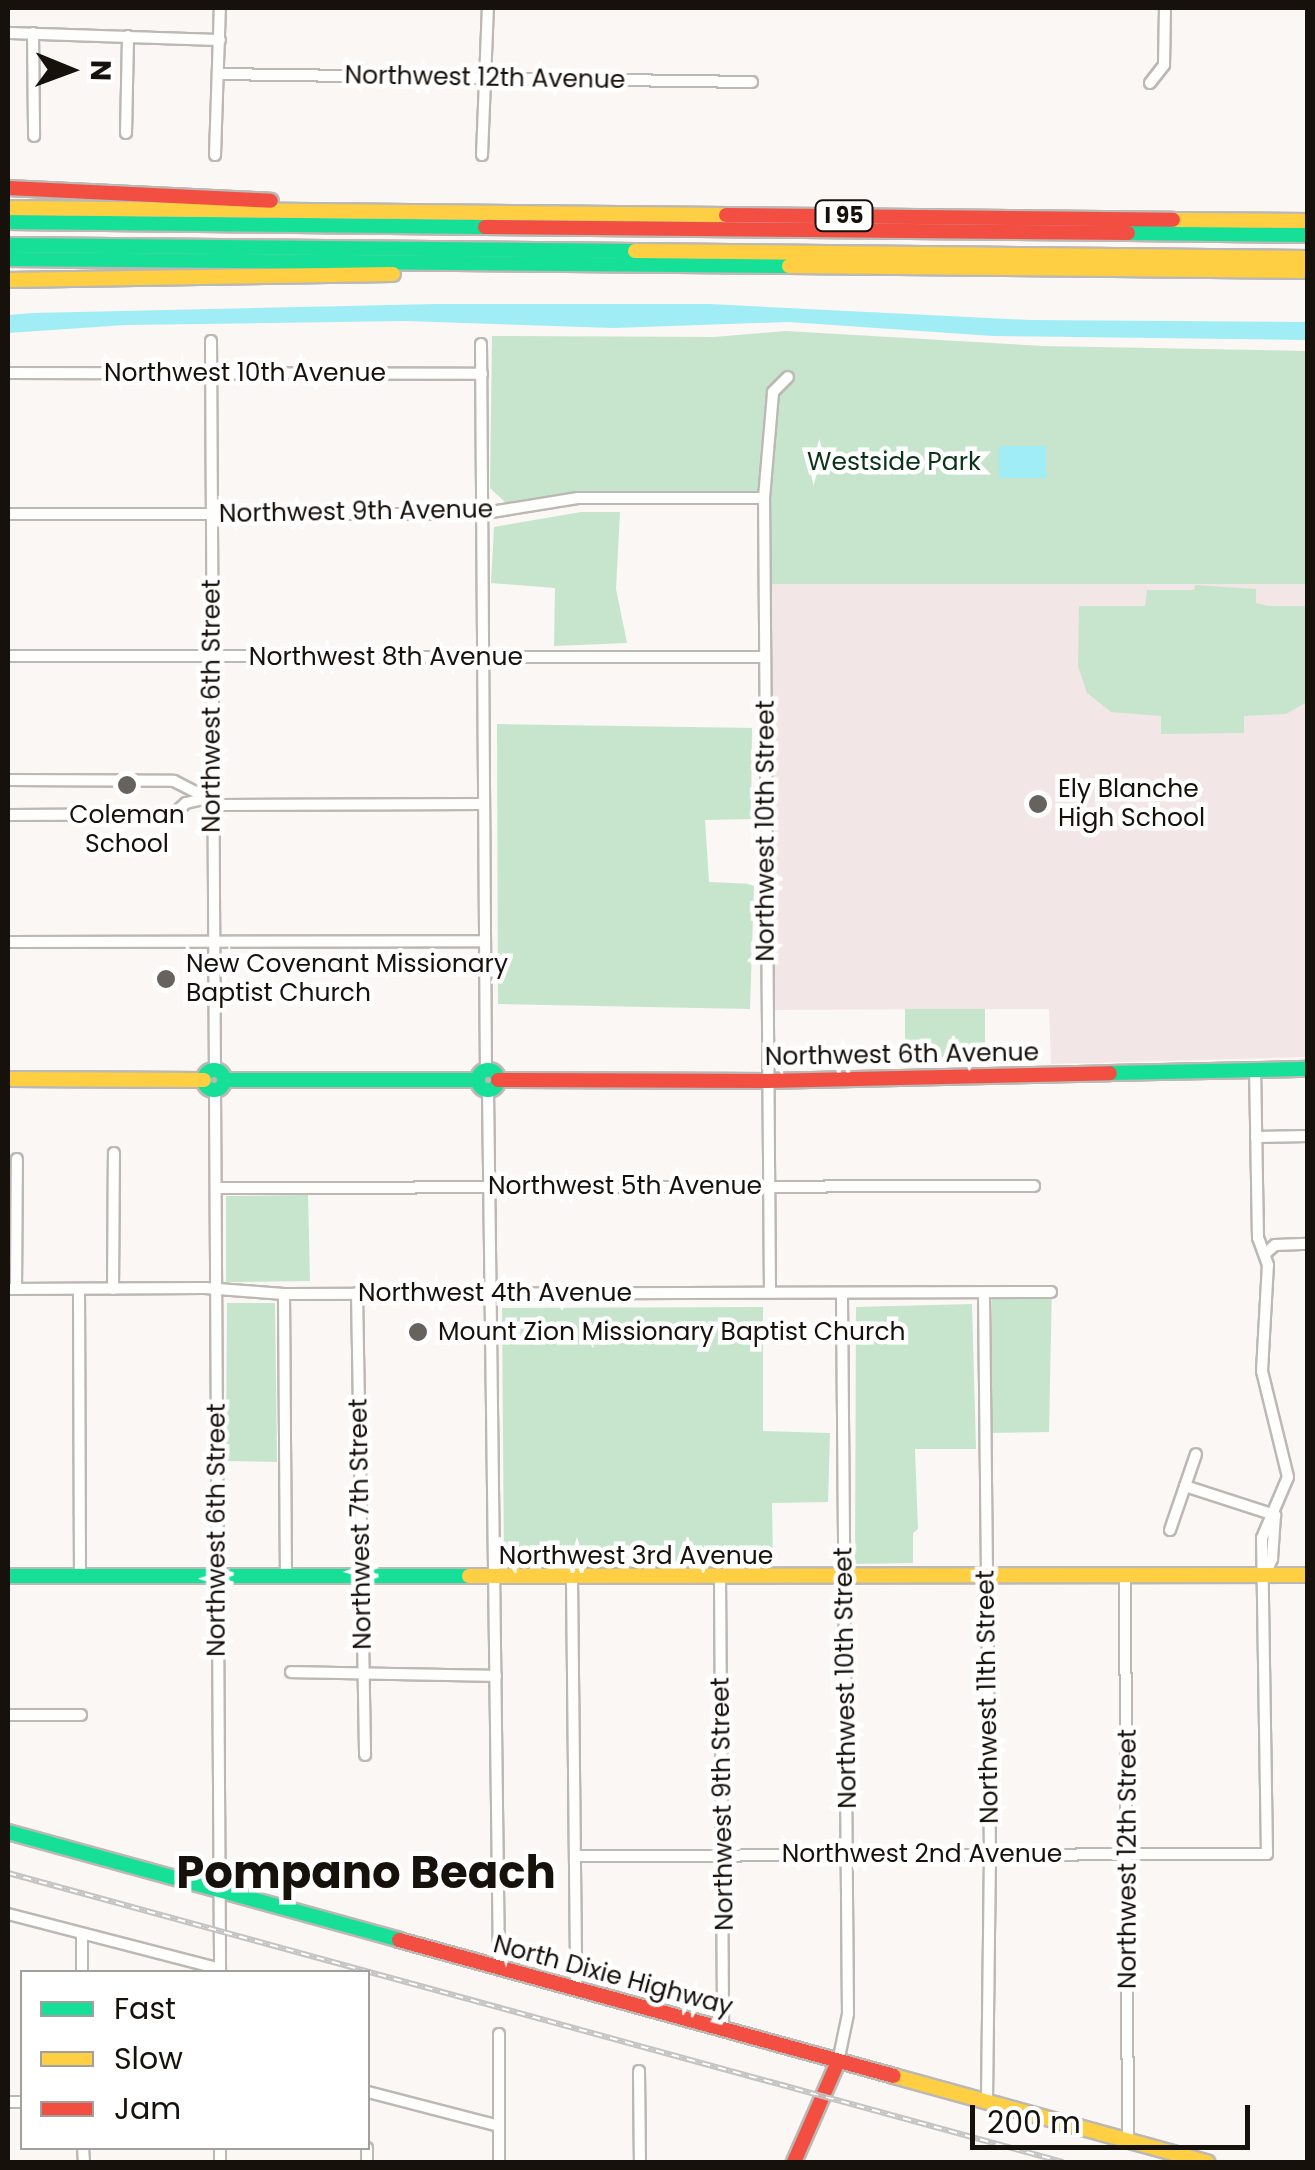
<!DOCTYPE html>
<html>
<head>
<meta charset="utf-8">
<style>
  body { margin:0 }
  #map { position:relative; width:1315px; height:2170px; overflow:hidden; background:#faf7f4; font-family:Poppins,sans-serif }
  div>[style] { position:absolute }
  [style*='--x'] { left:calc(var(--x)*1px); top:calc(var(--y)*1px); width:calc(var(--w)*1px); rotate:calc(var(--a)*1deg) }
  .education>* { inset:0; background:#f3e6e7 }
  .green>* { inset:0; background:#c6e5cc }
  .water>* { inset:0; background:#a1edf6 }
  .roads { filter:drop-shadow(2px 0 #bcb8b4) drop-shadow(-2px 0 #bcb8b4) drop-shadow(0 2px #bcb8b4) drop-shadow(0 -2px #bcb8b4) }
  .street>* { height:10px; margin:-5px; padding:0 5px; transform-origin:5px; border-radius:5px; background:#fefefd }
  .fast>* { height:14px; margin:-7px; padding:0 7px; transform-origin:7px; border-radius:7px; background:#16e098 }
  .fast>.ring { margin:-7px; padding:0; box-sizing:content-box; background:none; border:14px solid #16e098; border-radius:50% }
  .slow>* { height:14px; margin:-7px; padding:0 7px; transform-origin:7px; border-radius:7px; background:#ffcf43 }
  .jam>* { height:14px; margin:-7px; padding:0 7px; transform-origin:7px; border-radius:7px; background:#f24e42 }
  .rail>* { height:6px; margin-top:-3px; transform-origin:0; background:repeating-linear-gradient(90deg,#fff 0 8px,#c4c3c3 0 16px); box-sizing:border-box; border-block:2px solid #c4c3c3 }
  .dots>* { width:28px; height:28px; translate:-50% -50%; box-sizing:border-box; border:5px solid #fff; border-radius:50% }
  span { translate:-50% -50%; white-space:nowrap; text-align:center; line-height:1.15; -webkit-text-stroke:9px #fff; paint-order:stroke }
  .shield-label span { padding:2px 8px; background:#fff; border:2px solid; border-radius:8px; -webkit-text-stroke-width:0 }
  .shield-label { font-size:22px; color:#17110c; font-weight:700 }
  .street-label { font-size:25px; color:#17110c }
  .park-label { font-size:25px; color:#0b331a }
  .poi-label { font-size:25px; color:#17110c }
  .left { translate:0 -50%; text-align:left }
  .town-label { font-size:45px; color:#17110c; font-weight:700 }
  .frame { position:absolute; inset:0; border:10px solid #17110c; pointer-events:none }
  .legend { position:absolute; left:20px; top:1970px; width:350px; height:180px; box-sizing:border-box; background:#fff; border:2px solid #a2a09e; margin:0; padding:12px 18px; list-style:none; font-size:30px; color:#17110c }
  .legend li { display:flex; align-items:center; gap:20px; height:50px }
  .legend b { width:50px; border:2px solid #a2a09e }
  .north { position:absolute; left:20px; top:20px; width:100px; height:100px; -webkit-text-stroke:8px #fff; paint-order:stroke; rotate:91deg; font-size:28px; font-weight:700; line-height:40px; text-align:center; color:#17110c }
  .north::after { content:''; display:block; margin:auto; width:35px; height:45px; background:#17110c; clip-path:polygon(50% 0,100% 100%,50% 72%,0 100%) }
  .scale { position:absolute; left:970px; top:2105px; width:280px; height:45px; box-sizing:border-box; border:5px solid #17110c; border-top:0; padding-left:12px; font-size:30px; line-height:35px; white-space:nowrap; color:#17110c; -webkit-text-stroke:8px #fff; paint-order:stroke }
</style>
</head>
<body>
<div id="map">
  <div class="education">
    <i style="clip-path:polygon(768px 584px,1307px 584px,1307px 1057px,1051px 1064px,1049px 1009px,771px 1010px)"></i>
  </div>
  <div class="green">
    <i style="clip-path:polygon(786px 331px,1042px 346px,1307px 351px,1307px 584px,767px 584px,767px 494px,559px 494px,506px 503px,490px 488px,492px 336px,714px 337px)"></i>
    <i style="clip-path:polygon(581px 512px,620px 512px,616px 589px,627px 643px,554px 646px,555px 588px,491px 583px,494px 527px)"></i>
    <i style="clip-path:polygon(1195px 585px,1256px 589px,1256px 603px,1268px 606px,1307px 606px,1307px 702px,1286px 714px,1244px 716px,1244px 733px,1161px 734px,1161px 716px,1111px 712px,1087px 693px,1078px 666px,1079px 606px,1145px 606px,1147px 590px,1194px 590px)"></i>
    <i style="clip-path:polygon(497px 724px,752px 728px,751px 819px,705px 820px,709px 882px,754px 884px,750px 1009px,498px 1004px)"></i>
    <i style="clip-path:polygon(905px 1009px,985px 1009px,985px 1057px,905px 1057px)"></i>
    <i style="clip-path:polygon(308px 1195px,310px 1281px,226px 1282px,226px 1196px)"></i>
    <i style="clip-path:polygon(1052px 1285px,1049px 1432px,991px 1433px,992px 1286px)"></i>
    <i style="clip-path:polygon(227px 1303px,275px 1303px,277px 1462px,226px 1461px)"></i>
    <i style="clip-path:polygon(972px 1304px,976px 1449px,915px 1449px,918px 1529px,913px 1533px,913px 1563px,855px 1564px,856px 1307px)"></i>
    <i style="clip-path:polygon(763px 1307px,763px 1431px,830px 1433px,828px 1502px,772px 1503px,773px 1562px,504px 1560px,502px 1308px)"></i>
  </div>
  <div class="water">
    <i style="clip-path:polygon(435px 304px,709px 304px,1030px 320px,1307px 322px,1308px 340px,993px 336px,789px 322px,613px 328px,405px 321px,125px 325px,8px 333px,8px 315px,33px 313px)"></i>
    <i style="clip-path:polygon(999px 446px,1046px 446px,1046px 478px,999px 478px)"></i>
  </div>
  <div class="roads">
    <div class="street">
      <i style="--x:8;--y:33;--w:212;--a:1.9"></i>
      <i style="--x:33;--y:33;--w:103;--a:89.4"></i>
      <i style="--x:218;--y:74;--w:534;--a:0.86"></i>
      <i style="--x:1150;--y:83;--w:23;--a:-52"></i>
      <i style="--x:1164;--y:65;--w:57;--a:-89"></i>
      <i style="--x:126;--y:133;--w:97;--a:-88.8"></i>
      <i style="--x:215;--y:155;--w:147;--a:-88.1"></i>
      <i style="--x:482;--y:155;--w:147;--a:-87.7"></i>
      <i style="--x:211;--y:341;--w:729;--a:89.69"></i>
      <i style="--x:481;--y:344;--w:726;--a:89.61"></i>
      <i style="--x:8;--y:373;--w:474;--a:0.1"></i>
      <i style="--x:8;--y:514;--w:471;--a:0"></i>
      <i style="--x:479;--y:514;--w:100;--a:-9.2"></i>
      <i style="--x:578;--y:498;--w:186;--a:0"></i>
      <i style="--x:8;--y:656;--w:757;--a:0.08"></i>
      <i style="--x:8;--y:780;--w:166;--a:0.3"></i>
      <i style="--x:174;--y:781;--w:53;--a:27.1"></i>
      <i style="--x:221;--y:805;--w:262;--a:-0.2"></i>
      <i style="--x:8;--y:815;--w:166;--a:-0.3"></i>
      <i style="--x:174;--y:814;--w:16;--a:-43"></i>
      <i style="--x:186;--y:803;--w:26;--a:-13"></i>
      <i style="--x:8;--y:942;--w:475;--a:-0.1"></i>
      <i style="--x:488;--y:1090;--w:878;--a:89.28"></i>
      <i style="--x:215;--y:1091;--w:881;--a:89.67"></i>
      <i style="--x:1256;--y:1137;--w:52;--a:-1.1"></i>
      <i style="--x:216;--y:1188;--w:818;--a:-0.14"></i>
      <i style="--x:1266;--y:1253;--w:12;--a:-42"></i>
      <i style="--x:1275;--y:1245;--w:33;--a:-2"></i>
      <i style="--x:8;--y:1289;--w:197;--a:-0.3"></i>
      <i style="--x:205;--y:1288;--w:79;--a:4.3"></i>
      <i style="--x:284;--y:1294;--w:767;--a:-0.15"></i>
      <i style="--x:16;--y:1289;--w:130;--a:-89.6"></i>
      <i style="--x:79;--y:1289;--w:287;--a:89.8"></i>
      <i style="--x:113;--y:1289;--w:136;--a:-89.6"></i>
      <i style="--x:770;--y:1292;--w:794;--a:-90.43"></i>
      <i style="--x:764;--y:498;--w:106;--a:-85.1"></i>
      <i style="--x:773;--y:392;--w:21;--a:-45"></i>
      <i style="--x:357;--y:1293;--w:462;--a:89"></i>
      <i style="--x:984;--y:1293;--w:561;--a:89.39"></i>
      <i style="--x:990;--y:1854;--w:248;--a:90.7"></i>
      <i style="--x:284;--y:1294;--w:282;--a:89.6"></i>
      <i style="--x:1185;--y:1486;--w:95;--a:17.9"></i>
      <i style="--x:1170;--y:1530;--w:80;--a:-71.1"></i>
      <i style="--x:1265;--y:1574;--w:17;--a:-65"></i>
      <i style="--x:1272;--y:1559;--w:44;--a:-86.1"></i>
      <i style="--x:1125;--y:1577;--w:564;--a:89.7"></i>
      <i style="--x:720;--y:1578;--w:451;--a:89.6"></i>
      <i style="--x:572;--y:1579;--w:410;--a:89.4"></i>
      <i style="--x:291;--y:1672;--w:205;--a:1.1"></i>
      <i style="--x:8;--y:1715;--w:73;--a:0"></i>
      <i style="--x:576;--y:1856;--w:691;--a:-0.17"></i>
      <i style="--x:1267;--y:1854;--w:316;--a:-90.9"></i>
      <i style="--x:1262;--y:1538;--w:66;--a:-66.9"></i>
      <i style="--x:1288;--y:1477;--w:109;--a:-103.8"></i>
      <i style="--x:1262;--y:1371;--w:106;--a:-86.8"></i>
      <i style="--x:1268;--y:1265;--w:29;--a:-110"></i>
      <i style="--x:1258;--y:1238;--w:168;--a:-91"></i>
      <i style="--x:8;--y:1914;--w:219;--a:14.5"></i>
      <i style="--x:82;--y:1934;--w:38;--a:90"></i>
      <i style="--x:499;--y:2034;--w:128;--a:90"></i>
      <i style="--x:838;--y:2062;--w:49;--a:-78.2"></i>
      <i style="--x:848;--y:2014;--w:721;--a:-90.48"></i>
      <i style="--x:639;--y:2071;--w:91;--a:89.4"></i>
      <i style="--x:368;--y:2092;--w:135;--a:14.5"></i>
      <i style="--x:8;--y:2102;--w:14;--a:0"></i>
      <i style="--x:83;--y:2148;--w:14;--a:86"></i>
      <i style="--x:220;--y:2148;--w:14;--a:90"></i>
      <i style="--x:367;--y:2148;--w:14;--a:90"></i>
    </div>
    <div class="fast">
      <i style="--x:8;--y:222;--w:477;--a:0.6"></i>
      <i style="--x:1128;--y:233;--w:180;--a:0.6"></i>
      <i style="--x:8;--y:245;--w:627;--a:0.55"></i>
      <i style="--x:8;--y:259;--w:781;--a:0.51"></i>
      <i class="ring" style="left:204px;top:1070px;width:6px;height:6px"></i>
      <i class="ring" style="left:478px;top:1070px;width:6px;height:6px"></i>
      <i style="--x:1110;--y:1073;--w:198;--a:-1.2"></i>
      <i style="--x:224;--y:1080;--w:254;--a:0"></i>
      <i style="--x:8;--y:1576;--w:461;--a:0"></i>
      <i style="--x:8;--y:1832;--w:406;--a:15.4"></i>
    </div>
    <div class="slow">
      <i style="--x:8;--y:208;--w:718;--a:0.56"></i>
      <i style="--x:1173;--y:220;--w:135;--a:0.4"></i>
      <i style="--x:635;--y:251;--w:673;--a:0.6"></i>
      <i style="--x:789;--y:266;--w:519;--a:0.55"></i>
      <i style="--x:8;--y:280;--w:385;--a:-0.9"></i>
      <i style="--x:8;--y:1079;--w:196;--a:0.3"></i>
      <i style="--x:469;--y:1576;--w:839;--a:-0.07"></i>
      <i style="--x:894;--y:2076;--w:325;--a:15.4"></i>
    </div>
    <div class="jam">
      <i style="--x:8;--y:188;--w:263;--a:2.8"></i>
      <i style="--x:726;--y:215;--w:447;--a:0.6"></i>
      <i style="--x:485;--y:227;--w:643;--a:0.53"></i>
      <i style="--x:498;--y:1080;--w:269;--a:0.2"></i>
      <i style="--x:767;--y:1081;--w:343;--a:-1.3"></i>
      <i style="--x:399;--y:1940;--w:513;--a:15.36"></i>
      <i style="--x:794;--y:2162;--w:109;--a:-66.3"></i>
    </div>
  </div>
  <div class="rail">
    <i style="--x:8;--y:1873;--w:1094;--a:15.32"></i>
  </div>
  <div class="dots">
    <i style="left:127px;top:785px;background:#66625d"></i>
    <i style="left:1038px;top:804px;background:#66625d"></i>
    <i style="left:166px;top:979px;background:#66625d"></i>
    <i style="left:418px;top:1332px;background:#66625d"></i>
  </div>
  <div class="shield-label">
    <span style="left:844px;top:216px">I 95</span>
  </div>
  <div class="street-label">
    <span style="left:485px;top:78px;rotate:1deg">Northwest 12th Avenue</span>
    <span style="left:245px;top:373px">Northwest 10th Avenue</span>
    <span style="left:356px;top:512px;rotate:-1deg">Northwest 9th Avenue</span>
    <span style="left:386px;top:657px">Northwest 8th Avenue</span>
    <span style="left:212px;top:706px;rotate:-90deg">Northwest 6th Street</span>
    <span style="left:766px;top:831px;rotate:-90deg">Northwest 10th Street</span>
    <span style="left:902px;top:1055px;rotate:-1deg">Northwest 6th Avenue</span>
    <span style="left:625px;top:1186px">Northwest 5th Avenue</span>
    <span style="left:495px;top:1293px">Northwest 4th Avenue</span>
    <span style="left:361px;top:1524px;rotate:-91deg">Northwest 7th Street</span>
    <span style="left:217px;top:1530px;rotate:-90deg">Northwest 6th Street</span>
    <span style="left:636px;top:1556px">Northwest 3rd Avenue</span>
    <span style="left:846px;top:1678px;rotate:-91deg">Northwest 10th Street</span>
    <span style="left:988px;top:1697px;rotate:-91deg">Northwest 11th Street</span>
    <span style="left:723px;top:1804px;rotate:-91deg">Northwest 9th Street</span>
    <span style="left:922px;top:1854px">Northwest 2nd Avenue</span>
    <span style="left:1128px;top:1859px;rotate:-90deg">Northwest 12th Street</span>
    <span style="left:613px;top:1976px;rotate:15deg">North Dixie Highway</span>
  </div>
  <div class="park-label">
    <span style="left:894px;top:462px">Westside Park</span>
  </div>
  <div class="poi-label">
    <span class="left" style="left:1058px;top:804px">Ely Blanche<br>High School</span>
    <span style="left:127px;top:830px">Coleman<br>School</span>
    <span class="left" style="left:186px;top:979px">New Covenant Missionary<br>Baptist Church</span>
    <span class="left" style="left:438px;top:1332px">Mount Zion Missionary Baptist Church</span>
  </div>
  <div class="town-label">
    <span style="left:366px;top:1873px">Pompano Beach</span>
  </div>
  <div class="frame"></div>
  <ul class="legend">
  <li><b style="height:12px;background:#16e098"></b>Fast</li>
  <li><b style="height:12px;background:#ffcf43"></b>Slow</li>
  <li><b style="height:12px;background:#f24e42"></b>Jam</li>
  </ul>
  <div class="north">N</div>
  <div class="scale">200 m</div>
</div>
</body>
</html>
